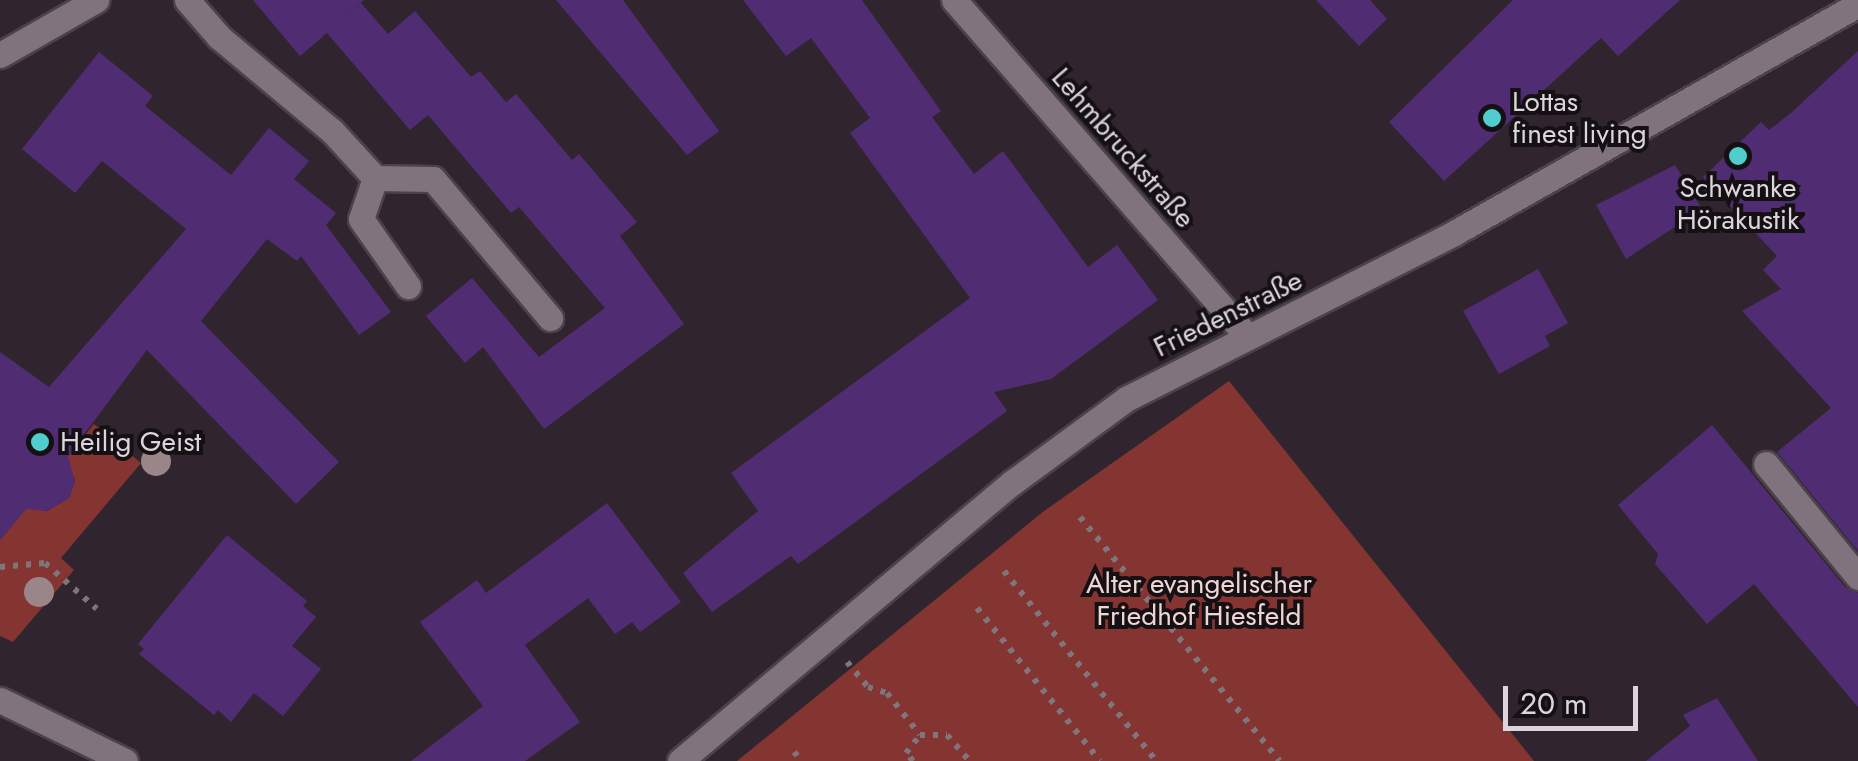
<!DOCTYPE html>
<html>
<head>
<meta charset="utf-8">
<style>
  body { margin:0 }
  #map { position:relative; width:1858px; height:761px; overflow:hidden; background:#30252e; font-family:Jost,sans-serif }
  div>[style] { position:absolute }
  [style*='--x'] { left:calc(var(--x)*1px); top:calc(var(--y)*1px); width:calc(var(--w)*1px); rotate:calc(var(--a)*1deg) }
  .green>* { inset:0; background:#843531 }
  .building>* { inset:0; background:#502c73 }
  .path>* { height:6px; margin-top:-3px; transform-origin:0; background:repeating-linear-gradient(90deg,#7f767d 0 5px,transparent 0 13px) }
  .roads { filter:drop-shadow(2px 0 #4b424a) drop-shadow(-2px 0 #4b424a) drop-shadow(0 2px #4b424a) drop-shadow(0 -2px #4b424a) }
  .service>* { height:25px; margin:-12.5px; padding:0 12.5px; transform-origin:12.5px; border-radius:12.5px; background:#80737d }
  .minor>* { height:25px; margin:-12.5px; padding:0 12.5px; transform-origin:12.5px; border-radius:12.5px; background:#80737d }
  .trees>* { width:30px; height:30px; margin:-15px; border-radius:50%; background:#9a8689 }
  .dots>* { width:28px; height:28px; translate:-50% -50%; box-sizing:border-box; border:5px solid #151014; border-radius:50% }
  span { translate:-50% -50%; white-space:nowrap; text-align:center; line-height:1.15; -webkit-text-stroke:8px #151014; paint-order:stroke }
  .poi-label { font-size:28px; color:#dcd5db }
  .left { translate:0 -50%; text-align:left }
  .street-label { font-size:28px; color:#dcd5db }
  .park-label { font-size:28px; color:#f0d6d3 }
  .scale { position:absolute; left:1503px; top:686px; width:135px; height:45px; box-sizing:border-box; border:5px solid #dcd5db; border-top:0; padding-left:12px; font-size:30px; line-height:35px; white-space:nowrap; color:#dcd5db; -webkit-text-stroke:8px #151014; paint-order:stroke }
</style>
</head>
<body>
<div id="map">
  <div class="green">
    <i style="clip-path:polygon(1229px 381px,1534px 761px,737px 761px,1044px 511px)"></i>
    <i style="clip-path:polygon(94px 424px,141px 463px,61px 558px,74px 570px,13px 642px,0 636px,0 540px,29px 505px,47px 511px,69px 498px,75px 480px,65px 460px)"></i>
  </div>
  <div class="building">
    <i style="clip-path:polygon(253px 0,364px 0,340px 21px,361px 3px,388px 34px,415px 11px,471px 77px,480px 71px,506px 102px,516px 94px,572px 160px,579px 154px,637px 222px,620px 236px,684px 324px,544px 429px,483px 347px,465px 363px,426px 316px,472px 278px,539px 357px,605px 308px,519px 207px,511px 213px,428px 115px,410px 130px,327px 33px,300px 56px)"></i>
    <i style="clip-path:polygon(556px 0,623px 0,719px 131px,687px 155px)"></i>
    <i style="clip-path:polygon(743px 0,862px 0,941px 111px,932px 117px,974px 174px,1003px 151px,1088px 267px,1117px 245px,1158px 300px,1051px 379px,994px 392px,1007px 411px,798px 564px,791px 556px,712px 612px,683px 573px,758px 511px,731px 473px,970px 298px,850px 133px,870px 118px,811px 38px,786px 56px)"></i>
    <i style="clip-path:polygon(1316px 0,1370px 0,1387px 19px,1359px 46px)"></i>
    <i style="clip-path:polygon(1513px 0,1680px 0,1618px 56px,1601px 38px,1444px 181px,1389px 122px)"></i>
    <i style="clip-path:polygon(1858px 51px,1858px 551px,1777px 452px,1831px 408px,1742px 311px,1781px 289px,1763px 270px,1777px 256px,1703px 177px,1761px 122px,1769px 130px,1792px 112px)"></i>
    <i style="clip-path:polygon(99px 52px,153px 96px,145px 106px,231px 175px,269px 128px,309px 161px,294px 179px,336px 213px,326px 225px,391px 312px,359px 335px,301px 256px,297px 261px,267px 239px,201px 321px,339px 462px,296px 504px,147px 350px,68px 456px,75px 482px,69px 498px,47px 511px,26px 509px,0 540px,0 352px,49px 387px,186px 229px,102px 161px,75px 193px,22px 149px)"></i>
    <i style="clip-path:polygon(1675px 165px,1702px 209px,1626px 259px,1596px 205px)"></i>
    <i style="clip-path:polygon(1538px 269px,1568px 323px,1545px 336px,1550px 346px,1499px 374px,1463px 311px)"></i>
    <i style="clip-path:polygon(1712px 425px,1845px 587px,1858px 593px,1858px 707px,1754px 584px,1707px 624px,1655px 564px,1658px 554px,1618px 505px)"></i>
    <i style="clip-path:polygon(607px 503px,681px 602px,640px 632px,632px 622px,615px 634px,588px 598px,525px 645px,580px 722px,525px 761px,411px 761px,483px 706px,420px 622px,477px 580px,486px 593px)"></i>
    <i style="clip-path:polygon(227px 535px,307px 601px,303px 606px,316px 617px,292px 646px,321px 669px,283px 716px,254px 693px,231px 722px,218px 710px,214px 715px,139px 654px,144px 649px,138px 644px)"></i>
    <i style="clip-path:polygon(1717px 698px,1758px 761px,1646px 761px,1690px 726px,1683px 715px)"></i>
  </div>
  <div class="path">
    <i style="--x:1080;--y:517;--w:315;--a:50.7"></i>
    <i style="--x:0;--y:567;--w:45;--a:-5.1"></i>
    <i style="--x:45;--y:563;--w:69;--a:41.5"></i>
    <i style="--x:1004;--y:571;--w:243;--a:51.3"></i>
    <i style="--x:977;--y:608;--w:196;--a:51.2"></i>
    <i style="--x:847;--y:662;--w:33;--a:50"></i>
    <i style="--x:868;--y:687;--w:20;--a:18"></i>
    <i style="--x:887;--y:693;--w:53;--a:51.8"></i>
    <i style="--x:920;--y:735;--w:27;--a:0"></i>
    <i style="--x:947;--y:735;--w:35;--a:49"></i>
    <i style="--x:794;--y:752;--w:12;--a:48"></i>
    <i style="--x:913;--y:761;--w:11;--a:-131"></i>
    <i style="--x:906;--y:753;--w:23;--a:-52"></i>
  </div>
  <div class="roads">
    <div class="service">
      <i style="--x:1766;--y:464;--w:146;--a:50.8"></i>
    </div>
    <div class="minor">
      <i style="--x:187;--y:0;--w:49;--a:49.1"></i>
      <i style="--x:219;--y:37;--w:147;--a:39.8"></i>
      <i style="--x:332;--y:131;--w:64;--a:47.5"></i>
      <i style="--x:375;--y:178;--w:43;--a:108.9"></i>
      <i style="--x:361;--y:219;--w:82;--a:55"></i>
      <i style="--x:954;--y:0;--w:444;--a:48.9"></i>
      <i style="--x:0;--y:55;--w:111;--a:-29.8"></i>
      <i style="--x:375;--y:178;--w:58;--a:1"></i>
      <i style="--x:433;--y:179;--w:182;--a:49.9"></i>
      <i style="--x:0;--y:700;--w:139;--a:26"></i>
      <i style="--x:680;--y:761;--w:434;--a:-40"></i>
      <i style="--x:1013;--y:482;--w:140;--a:-36.3"></i>
      <i style="--x:1126;--y:399;--w:368;--a:-26.8"></i>
      <i style="--x:1454;--y:233;--w:464;--a:-29.5"></i>
    </div>
  </div>
  <div class="trees">
    <i style="left:156px;top:461px"></i>
    <i style="left:39px;top:592px"></i>
  </div>
  <div class="dots">
    <i style="left:1492px;top:118px;background:#52cdce"></i>
    <i style="left:1738px;top:156px;background:#52cdce"></i>
    <i style="left:40px;top:442px;background:#52cdce"></i>
  </div>
  <div class="poi-label">
    <span class="left" style="left:1512px;top:118px">Lottas<br>finest living</span>
    <span style="left:1738px;top:204px">Schwanke<br>Hörakustik</span>
    <span class="left" style="left:60px;top:442px">Heilig Geist</span>
  </div>
  <div class="street-label">
    <span style="left:1123px;top:148px;rotate:49deg">Lehmbruckstraße</span>
    <span style="left:1228px;top:314px;rotate:-26deg">Friedenstraße</span>
  </div>
  <div class="park-label">
    <span style="left:1199px;top:600px">Alter evangelischer<br>Friedhof Hiesfeld</span>
  </div>
  <div class="scale">20 m</div>
</div>
</body>
</html>
